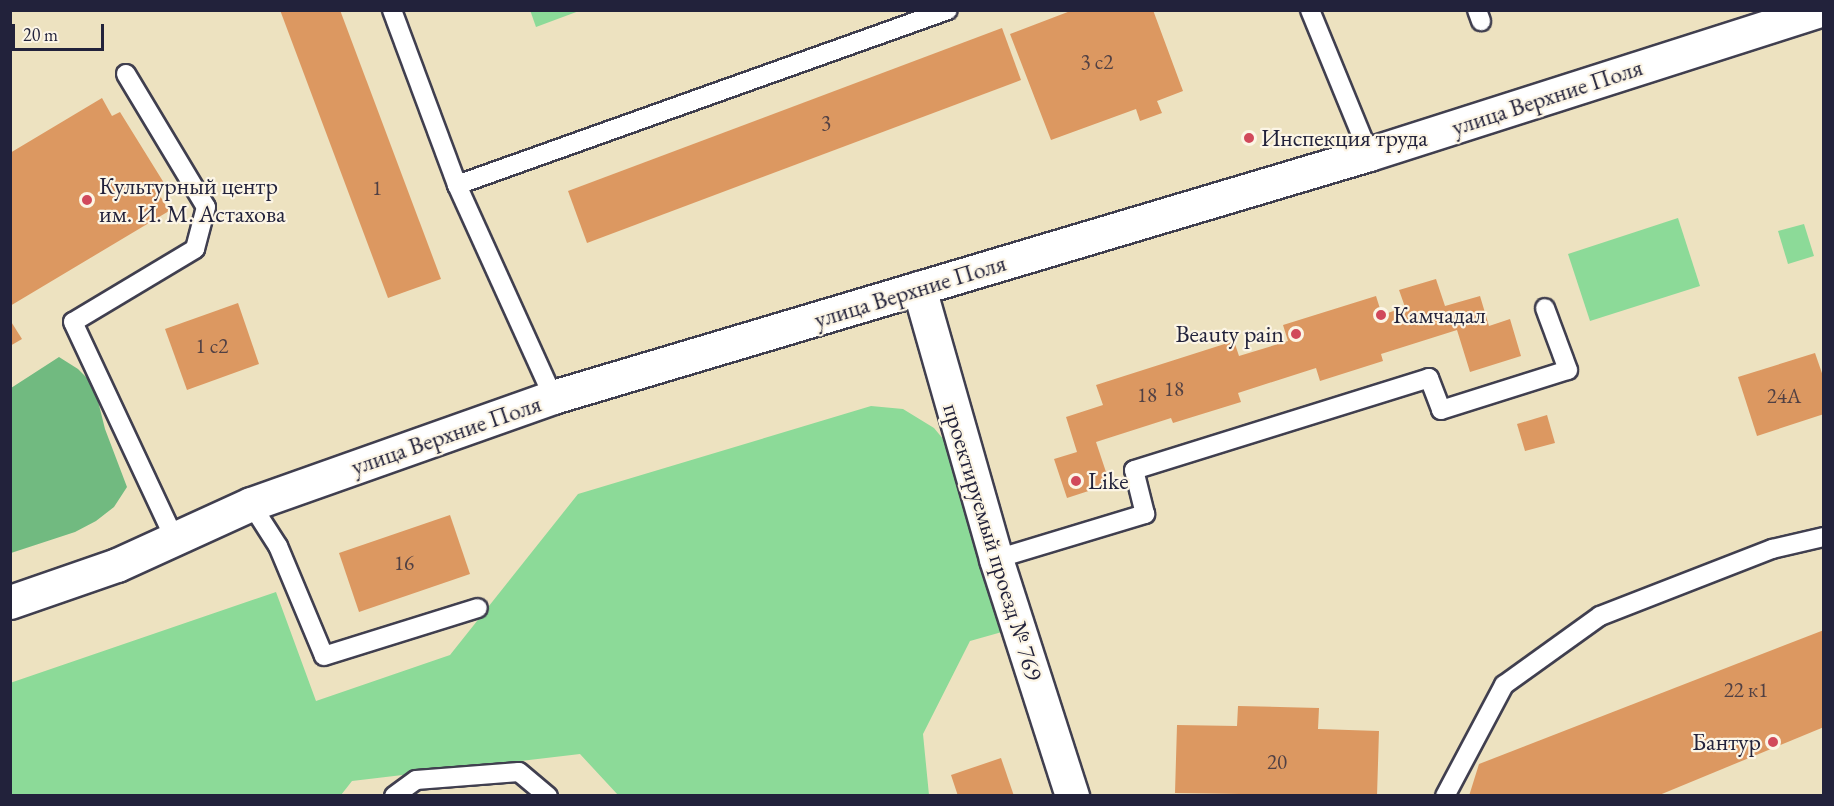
<!DOCTYPE html>
<html>
<head>
<meta charset="utf-8">
<style>
  body { margin:0 }
  #map { position:relative; width:1834px; height:806px; overflow:hidden; background:#ede2c0; font-family:"EB Garamond",serif }
  div>[style] { position:absolute }
  [style*='--x'] { left:calc(var(--x)*1px); top:calc(var(--y)*1px); width:calc(var(--w)*1px); rotate:calc(var(--a)*1deg) }
  .green>* { inset:0; background:#8cda98 }
  .forest>* { inset:0; background:#71ba80 }
  .building>* { inset:0; background:#dc9861 }
  .roads { filter:drop-shadow(2px 0 #403f4f) drop-shadow(-2px 0 #403f4f) drop-shadow(0 2px #403f4f) drop-shadow(0 -2px #403f4f) }
  .lane>* { height:18px; margin:-9px; padding:0 9px; transform-origin:9px; border-radius:9px; background:#fff }
  .street>* { height:33px; margin:-16.5px; padding:0 16.5px; transform-origin:16.5px; border-radius:16.5px; background:#fff }
  .secondary>* { height:33px; margin:-16.5px; padding:0 16.5px; transform-origin:16.5px; border-radius:16.5px; background:#fff }
  .dots>* { width:16px; height:16px; translate:-50% -50%; box-sizing:border-box; border:3px solid #fcf5e5; border-radius:50% }
  span { translate:-50% -50%; white-space:nowrap; text-align:center; line-height:1.15; -webkit-text-stroke:4.5px #fcf5e5; paint-order:stroke }
  .number-label { font-size:21px; color:#504044 }
  .number-label span { -webkit-text-stroke-width:0 }
  .street-label { font-size:24px; color:#22223b }
  .poi-label { font-size:24px; color:#22223b }
  .left { translate:0 -50%; text-align:left }
  .right { translate:-100% -50%; text-align:right }
  .frame { position:absolute; inset:0; border:12px solid #22223b; pointer-events:none }
  .scale { position:absolute; left:12px; top:24px; width:92px; height:27px; box-sizing:border-box; border:3px solid #22223b; border-top:0; padding-left:8px; font-size:18px; line-height:21px; white-space:nowrap; color:#22223b; -webkit-text-stroke:4px #fcf5e5; paint-order:stroke }
</style>
</head>
<body>
<div id="map">
  <div class="green">
    <i style="clip-path:polygon(530px 10px,579px 10px,579px 11px,536px 27px)"></i>
    <i style="clip-path:polygon(1678px 218px,1700px 286px,1590px 321px,1568px 254px)"></i>
    <i style="clip-path:polygon(1804px 224px,1814px 256px,1788px 264px,1778px 231px)"></i>
    <i style="clip-path:polygon(871px 406px,903px 409px,934px 428px,959px 458px,1009px 630px,970px 641px,923px 734px,929px 795px,618px 795px,580px 754px,352px 781px,341px 795px,11px 795px,10px 683px,276px 592px,316px 701px,450px 655px,578px 494px)"></i>
  </div>
  <div class="forest">
    <i style="clip-path:polygon(59px 357px,78px 369px,94px 385px,105px 429px,127px 487px,114px 507px,96px 521px,75px 532px,11px 553px,11px 388px)"></i>
  </div>
  <div class="building">
    <i style="clip-path:polygon(280px 10px,340px 10px,441px 279px,388px 298px)"></i>
    <i style="clip-path:polygon(1073px 10px,1153px 10px,1183px 91px,1157px 101px,1162px 113px,1140px 121px,1136px 109px,1051px 140px,1010px 34px)"></i>
    <i style="clip-path:polygon(1002px 28px,1021px 80px,587px 243px,568px 191px)"></i>
    <i style="clip-path:polygon(102px 98px,112px 116px,120px 112px,164px 183px,156px 189px,169px 211px,10px 306px,10px 153px)"></i>
    <i style="clip-path:polygon(1436px 279px,1445px 306px,1480px 296px,1489px 326px,1510px 319px,1521px 356px,1470px 372px,1457px 330px,1381px 354px,1383px 361px,1320px 381px,1316px 368px,1238px 393px,1241px 402px,1173px 423px,1171px 418px,1096px 442px,1110px 484px,1067px 498px,1054px 459px,1077px 452px,1066px 417px,1103px 405px,1096px 385px,1234px 341px,1239px 356px,1288px 341px,1283px 325px,1376px 296px,1382px 315px,1405px 307px,1399px 290px)"></i>
    <i style="clip-path:polygon(238px 303px,259px 364px,187px 390px,165px 329px)"></i>
    <i style="clip-path:polygon(10px 320px,22px 339px,10px 346px)"></i>
    <i style="clip-path:polygon(1815px 353px,1824px 379px,1824px 414px,1757px 436px,1738px 377px)"></i>
    <i style="clip-path:polygon(1547px 415px,1555px 443px,1525px 451px,1517px 424px)"></i>
    <i style="clip-path:polygon(450px 515px,470px 574px,359px 612px,339px 553px)"></i>
    <i style="clip-path:polygon(1824px 630px,1824px 727px,1657px 796px,1469px 796px,1479px 764px)"></i>
    <i style="clip-path:polygon(1238px 706px,1319px 708px,1318px 729px,1379px 731px,1377px 796px,1175px 793px,1177px 725px,1237px 726px)"></i>
    <i style="clip-path:polygon(1001px 758px,1014px 796px,958px 796px,951px 775px)"></i>
  </div>
  <div class="roads">
    <div class="lane">
      <i style="--x:392;--y:10;--w:187;--a:69.6"></i>
      <i style="--x:457;--y:185;--w:233;--a:65.6"></i>
      <i style="--x:1310;--y:10;--w:156;--a:67.7"></i>
      <i style="--x:1477;--y:10;--w:12;--a:70"></i>
      <i style="--x:126;--y:74;--w:155;--a:59"></i>
      <i style="--x:206;--y:207;--w:43;--a:104.7"></i>
      <i style="--x:195;--y:249;--w:142;--a:149.1"></i>
      <i style="--x:73;--y:322;--w:241;--a:64.9"></i>
      <i style="--x:457;--y:185;--w:521;--a:-19.62"></i>
      <i style="--x:251;--y:504;--w:50;--a:57.3"></i>
      <i style="--x:278;--y:546;--w:119;--a:67.3"></i>
      <i style="--x:324;--y:656;--w:161;--a:-17.3"></i>
      <i style="--x:996;--y:559;--w:156;--a:-16.8"></i>
      <i style="--x:1145;--y:514;--w:45;--a:-104"></i>
      <i style="--x:1134;--y:470;--w:309;--a:-17.3"></i>
      <i style="--x:1429;--y:378;--w:34;--a:69"></i>
      <i style="--x:1441;--y:410;--w:133;--a:-17.5"></i>
      <i style="--x:1568;--y:370;--w:66;--a:-110.4"></i>
      <i style="--x:394;--y:796;--w:27;--a:-36"></i>
      <i style="--x:416;--y:780;--w:103;--a:-4.4"></i>
      <i style="--x:519;--y:772;--w:38;--a:40"></i>
      <i style="--x:1445;--y:796;--w:126;--a:-62"></i>
      <i style="--x:1504;--y:685;--w:118;--a:-35.7"></i>
      <i style="--x:1600;--y:616;--w:185;--a:-21.3"></i>
      <i style="--x:1772;--y:549;--w:53;--a:-13"></i>
    </div>
    <div class="street">
      <i style="--x:919;--y:288;--w:282;--a:74.1"></i>
      <i style="--x:996;--y:559;--w:249;--a:72.2"></i>
    </div>
    <div class="secondary">
      <i style="--x:10;--y:602;--w:113;--a:-19.1"></i>
      <i style="--x:117;--y:565;--w:147;--a:-24.5"></i>
      <i style="--x:251;--y:504;--w:320;--a:-19.5"></i>
      <i style="--x:553;--y:397;--w:851;--a:-16.58"></i>
      <i style="--x:1369;--y:154;--w:474;--a:-17.7"></i>
    </div>
  </div>
  <div class="dots">
    <i style="left:1249px;top:138px;background:#d1495b"></i>
    <i style="left:87px;top:200px;background:#d1495b"></i>
    <i style="left:1381px;top:315px;background:#d1495b"></i>
    <i style="left:1296px;top:334px;background:#d1495b"></i>
    <i style="left:1076px;top:481px;background:#d1495b"></i>
    <i style="left:1773px;top:742px;background:#d1495b"></i>
  </div>
  <div class="number-label">
    <span style="left:1097px;top:62px">3 с2</span>
    <span style="left:826px;top:123px">3</span>
    <span style="left:377px;top:188px">1</span>
    <span style="left:212px;top:346px">1 с2</span>
    <span style="left:1174px;top:389px">18</span>
    <span style="left:1147px;top:395px">18</span>
    <span style="left:1784px;top:396px">24А</span>
    <span style="left:404px;top:563px">16</span>
    <span style="left:1746px;top:690px">22 к1</span>
    <span style="left:1277px;top:762px">20</span>
  </div>
  <div class="street-label">
    <span style="left:1547px;top:97px;rotate:-18deg">улица Верхние Поля</span>
    <span style="left:910px;top:291px;rotate:-17deg">улица Верхние Поля</span>
    <span style="left:446px;top:435px;rotate:-19deg">улица Верхние Поля</span>
    <span style="left:993px;top:542px;rotate:73deg">проектируемый проезд № 769</span>
  </div>
  <div class="poi-label">
    <span class="left" style="left:1261px;top:138px">Инспекция труда</span>
    <span class="left" style="left:99px;top:200px">Культурный центр<br>им. И. М. Астахова</span>
    <span class="left" style="left:1393px;top:315px">Камчадал</span>
    <span class="right" style="left:1284px;top:334px">Beauty pain</span>
    <span class="left" style="left:1088px;top:481px">Like</span>
    <span class="right" style="left:1761px;top:742px">Бантур</span>
  </div>
  <div class="frame"></div>
  <div class="scale">20 m</div>
</div>
</body>
</html>
